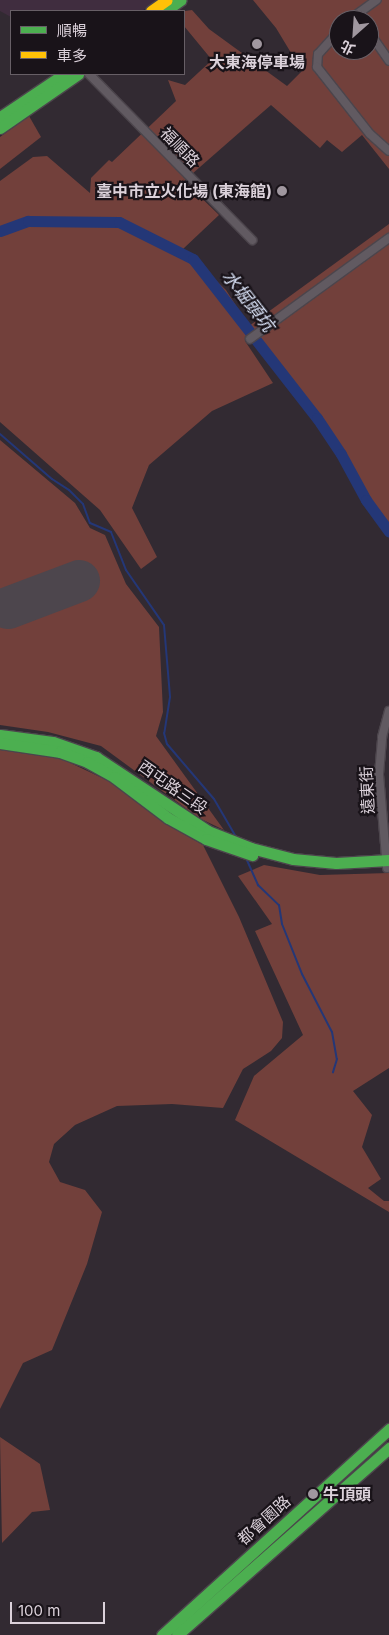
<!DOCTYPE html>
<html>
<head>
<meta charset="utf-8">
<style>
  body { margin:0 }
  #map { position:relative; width:389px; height:1635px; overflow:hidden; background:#322a32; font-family:Inter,"Noto Sans TC",sans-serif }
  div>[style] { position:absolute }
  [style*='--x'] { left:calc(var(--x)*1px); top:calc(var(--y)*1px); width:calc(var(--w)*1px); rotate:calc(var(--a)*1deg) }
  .built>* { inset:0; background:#402d3f }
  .green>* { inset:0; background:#72403b }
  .stream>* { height:2px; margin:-1px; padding:0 1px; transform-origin:1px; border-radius:1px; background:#243777 }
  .river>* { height:11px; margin:-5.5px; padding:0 5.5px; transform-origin:5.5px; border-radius:5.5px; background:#243777 }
  .runway>* { height:42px; margin:-21px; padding:0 21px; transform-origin:21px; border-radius:21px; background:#4d464d }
  .roads { filter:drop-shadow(1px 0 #4c454c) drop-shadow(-1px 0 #4c454c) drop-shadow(0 1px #4c454c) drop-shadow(0 -1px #4c454c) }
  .street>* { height:8px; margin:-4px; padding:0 4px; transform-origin:4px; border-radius:4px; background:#615a61 }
  .fast>* { height:11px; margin:-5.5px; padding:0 5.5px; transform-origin:5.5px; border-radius:5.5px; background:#4caf50 }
  .slow>* { height:11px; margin:-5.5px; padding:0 5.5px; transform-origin:5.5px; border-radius:5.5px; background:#ffc107 }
  .dots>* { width:14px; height:14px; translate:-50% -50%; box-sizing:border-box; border:2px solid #191319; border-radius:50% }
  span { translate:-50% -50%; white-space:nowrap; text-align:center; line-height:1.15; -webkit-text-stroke:4.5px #191319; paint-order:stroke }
  .poi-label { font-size:16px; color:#dbd1da; font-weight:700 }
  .right { translate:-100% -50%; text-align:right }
  .left { translate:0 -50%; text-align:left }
  .street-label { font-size:16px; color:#dbd1da }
  .water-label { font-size:18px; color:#dbe4f9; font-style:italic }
  .legend { position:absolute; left:10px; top:10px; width:175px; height:65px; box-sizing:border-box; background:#191319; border:1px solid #675f66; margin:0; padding:6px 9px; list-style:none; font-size:15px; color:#dbd1da }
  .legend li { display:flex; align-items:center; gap:10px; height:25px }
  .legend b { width:25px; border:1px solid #675f66 }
  .north { position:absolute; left:329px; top:10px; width:50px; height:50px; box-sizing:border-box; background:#191319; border:1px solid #675f66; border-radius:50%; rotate:206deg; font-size:14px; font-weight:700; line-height:20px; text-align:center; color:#dbd1da }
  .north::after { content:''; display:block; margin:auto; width:18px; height:22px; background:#a0979f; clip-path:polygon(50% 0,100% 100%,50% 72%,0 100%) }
  .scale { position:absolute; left:10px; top:1602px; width:95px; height:22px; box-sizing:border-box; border:2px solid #dbd1da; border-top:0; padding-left:6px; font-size:15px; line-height:18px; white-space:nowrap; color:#dbd1da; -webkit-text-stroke:4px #191319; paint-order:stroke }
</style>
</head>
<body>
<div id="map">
  <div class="built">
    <i style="clip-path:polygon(0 0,156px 0,142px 11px,11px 11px,11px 17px,0 11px)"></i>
  </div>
  <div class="green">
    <i style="clip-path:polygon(evenodd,253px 0,389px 0,389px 169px,362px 135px,342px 152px,327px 140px,320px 148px,271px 105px,184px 181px,219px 215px,183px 249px,226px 290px,249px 326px,389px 224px,389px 526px,367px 499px,343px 453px,318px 417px,249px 327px,245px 341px,273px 383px,212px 411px,149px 465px,132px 508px,157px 557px,141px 569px,100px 510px,0 422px,0 181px,33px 157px,47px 156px,90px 193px,91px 178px,109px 160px,112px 162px,176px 101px,168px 80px,185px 85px,212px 60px,184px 26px,185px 11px,192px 10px,209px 29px,287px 86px,302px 71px,276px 28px,253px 0,339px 20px,369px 20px,369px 50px,339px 50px,339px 20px)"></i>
    <i style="clip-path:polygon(29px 116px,41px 137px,0 169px,0 137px)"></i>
    <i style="clip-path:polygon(0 440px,75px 503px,90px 528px,105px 535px,126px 584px,159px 627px,163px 712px,156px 736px,224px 830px,199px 818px,101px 746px,48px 732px,0 725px)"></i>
    <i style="clip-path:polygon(0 749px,62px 759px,115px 784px,173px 828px,203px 845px,239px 917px,283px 1022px,282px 1038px,271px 1051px,243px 1069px,223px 1108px,172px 1104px,117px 1106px,75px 1125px,54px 1144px,49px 1162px,60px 1182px,85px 1190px,102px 1212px,87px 1264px,52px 1350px,23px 1363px,0 1409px)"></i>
    <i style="clip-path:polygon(264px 865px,320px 875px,389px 873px,389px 1068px,353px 1091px,372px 1115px,362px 1147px,381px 1179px,368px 1188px,384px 1201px,389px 1201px,389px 1212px,235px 1120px,254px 1076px,303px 1035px,255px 931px,272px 924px,238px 876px)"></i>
    <i style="clip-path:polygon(0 1437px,40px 1464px,50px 1510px,32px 1512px,2px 1543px)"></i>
  </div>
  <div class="stream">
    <i style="--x:0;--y:434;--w:69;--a:40.9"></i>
    <i style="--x:52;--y:479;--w:20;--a:33"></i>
    <i style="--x:69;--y:490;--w:20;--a:45"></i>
    <i style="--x:83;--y:504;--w:20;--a:70"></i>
    <i style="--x:90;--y:523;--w:23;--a:23"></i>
    <i style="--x:111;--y:532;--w:41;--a:68.5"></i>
    <i style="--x:126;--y:570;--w:67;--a:55.4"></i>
    <i style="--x:164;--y:625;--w:72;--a:85.2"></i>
    <i style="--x:170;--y:697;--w:36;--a:99"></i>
    <i style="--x:164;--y:733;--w:11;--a:75"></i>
    <i style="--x:167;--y:744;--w:72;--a:49.5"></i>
    <i style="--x:214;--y:799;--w:44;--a:59.9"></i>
    <i style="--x:246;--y:858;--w:30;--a:66"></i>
    <i style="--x:258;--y:885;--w:29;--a:44"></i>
    <i style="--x:279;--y:905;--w:19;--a:81"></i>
    <i style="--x:282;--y:924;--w:54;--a:68.2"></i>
    <i style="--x:302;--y:974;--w:65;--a:62.7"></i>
    <i style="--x:332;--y:1032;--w:27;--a:80"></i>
    <i style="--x:337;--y:1059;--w:14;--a:107"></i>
  </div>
  <div class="river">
    <i style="--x:0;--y:231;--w:30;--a:-20"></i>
    <i style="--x:28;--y:221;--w:91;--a:0.6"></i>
    <i style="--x:119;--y:222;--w:83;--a:26.6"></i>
    <i style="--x:193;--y:259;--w:202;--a:52.1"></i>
    <i style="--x:317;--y:418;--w:43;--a:56.3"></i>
    <i style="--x:341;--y:454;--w:52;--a:61.5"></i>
    <i style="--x:366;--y:500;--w:39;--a:54"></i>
  </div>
  <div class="runway">
    <i style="--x:8;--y:608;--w:76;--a:-20.8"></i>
  </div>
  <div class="roads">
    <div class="street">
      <i style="--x:349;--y:20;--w:34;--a:-36"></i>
      <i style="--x:339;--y:31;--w:31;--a:132"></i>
      <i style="--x:318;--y:54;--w:13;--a:94"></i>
      <i style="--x:317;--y:67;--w:85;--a:51.7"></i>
      <i style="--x:370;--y:134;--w:25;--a:42"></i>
      <i style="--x:369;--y:32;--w:35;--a:55"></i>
      <i style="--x:89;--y:74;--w:233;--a:45.5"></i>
      <i style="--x:250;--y:339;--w:172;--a:-36"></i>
      <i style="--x:387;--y:868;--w:94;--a:-94.9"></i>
      <i style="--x:379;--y:774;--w:37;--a:-85"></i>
      <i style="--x:382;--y:737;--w:27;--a:-75"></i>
    </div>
    <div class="fast">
      <i style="--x:165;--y:11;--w:19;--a:-35"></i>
      <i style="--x:0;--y:117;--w:77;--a:-33.9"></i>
      <i style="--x:0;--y:128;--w:95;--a:-34.7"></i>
      <i style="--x:0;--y:735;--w:53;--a:7.5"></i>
      <i style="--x:53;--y:742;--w:46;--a:19.2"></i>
      <i style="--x:96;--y:757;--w:134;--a:33.5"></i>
      <i style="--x:208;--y:831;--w:46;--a:21.6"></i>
      <i style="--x:251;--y:848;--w:43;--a:14.7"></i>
      <i style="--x:293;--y:859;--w:43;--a:5.3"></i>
      <i style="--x:336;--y:863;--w:53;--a:-3.2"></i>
      <i style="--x:0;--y:743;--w:61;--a:8.5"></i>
      <i style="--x:60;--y:752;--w:29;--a:20"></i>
      <i style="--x:87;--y:762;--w:31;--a:29"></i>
      <i style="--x:114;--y:777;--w:68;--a:37.2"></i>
      <i style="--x:168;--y:818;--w:43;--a:28.9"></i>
      <i style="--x:206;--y:839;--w:49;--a:19.2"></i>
      <i style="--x:162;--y:1635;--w:307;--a:-42.2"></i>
      <i style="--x:177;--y:1635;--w:283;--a:-41.4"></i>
    </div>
    <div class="slow">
      <i style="--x:151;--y:11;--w:19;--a:-35"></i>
    </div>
  </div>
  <div class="dots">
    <i style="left:257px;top:44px;background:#a0979f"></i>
    <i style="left:282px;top:191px;background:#a0979f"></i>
    <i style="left:313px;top:1494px;background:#a0979f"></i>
  </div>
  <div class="poi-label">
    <span style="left:257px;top:62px">大東海停車場</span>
    <span class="right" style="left:272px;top:191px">臺中市立火化場 (東海館)</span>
    <span class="left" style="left:323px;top:1494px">牛頂頭</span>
  </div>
  <div class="street-label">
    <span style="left:180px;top:147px;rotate:46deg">福順路</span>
    <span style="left:173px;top:787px;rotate:35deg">西屯路三段</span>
    <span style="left:367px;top:790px;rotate:-93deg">遠東街</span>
    <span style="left:264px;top:1520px;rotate:-42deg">都會園路</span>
  </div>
  <div class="water-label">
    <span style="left:248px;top:301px;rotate:52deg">水堀頭坑</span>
  </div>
  <ul class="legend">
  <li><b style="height:6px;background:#4caf50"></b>順暢</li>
  <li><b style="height:6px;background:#ffc107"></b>車多</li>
  </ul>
  <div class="north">北</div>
  <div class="scale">100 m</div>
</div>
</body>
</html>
